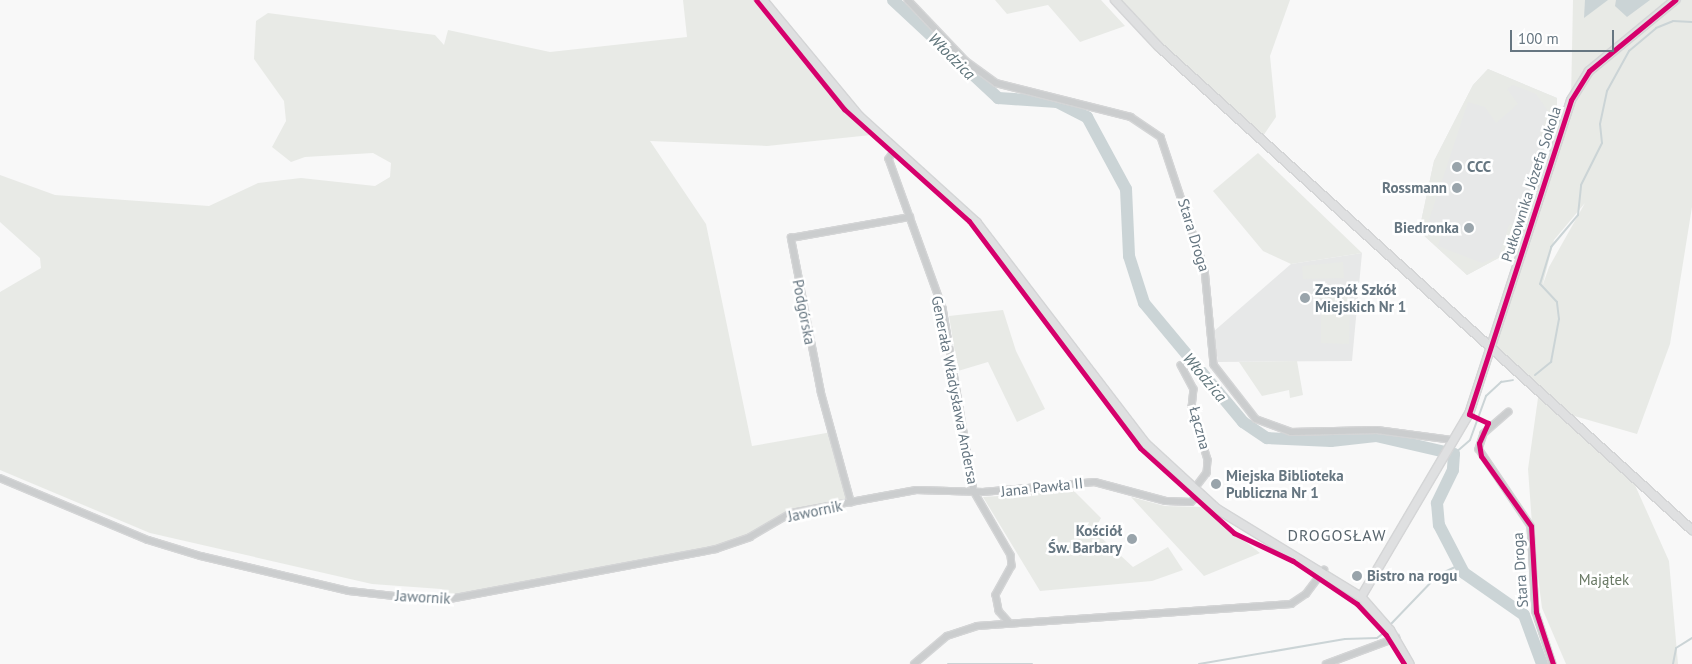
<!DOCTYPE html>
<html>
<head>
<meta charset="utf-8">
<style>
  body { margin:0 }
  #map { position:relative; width:1692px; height:664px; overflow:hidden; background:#f8f8f8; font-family:"PT Sans",sans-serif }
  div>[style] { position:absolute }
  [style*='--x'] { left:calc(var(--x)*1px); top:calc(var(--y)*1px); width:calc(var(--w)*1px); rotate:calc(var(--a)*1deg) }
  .built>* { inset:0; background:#e7e8e8 }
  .green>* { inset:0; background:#e8eae6 }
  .water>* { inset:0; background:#cbd4d6 }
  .stream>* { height:2px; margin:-1px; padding:0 1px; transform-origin:1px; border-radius:1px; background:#cbd4d6 }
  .river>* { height:12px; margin:-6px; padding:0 6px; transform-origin:6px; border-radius:6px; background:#cbd4d6 }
  .roads { filter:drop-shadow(1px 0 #d4d5d6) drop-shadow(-1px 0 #d4d5d6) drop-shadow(0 1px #d4d5d6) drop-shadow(0 -1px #d4d5d6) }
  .street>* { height:5.5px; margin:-2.75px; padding:0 2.75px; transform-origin:2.75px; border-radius:2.75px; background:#cbcdce }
  .secondary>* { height:8px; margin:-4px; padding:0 4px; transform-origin:4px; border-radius:4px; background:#dfe0e1 }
  .cycleway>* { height:5px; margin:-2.5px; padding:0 2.5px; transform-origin:2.5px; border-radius:2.5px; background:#d6006c }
  .dots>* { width:14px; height:14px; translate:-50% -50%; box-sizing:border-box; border:2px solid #fff; border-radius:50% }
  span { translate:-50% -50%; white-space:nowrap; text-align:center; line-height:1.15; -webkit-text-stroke:5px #fff; paint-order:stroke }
  .poi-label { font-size:15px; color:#667681; font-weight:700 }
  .left { translate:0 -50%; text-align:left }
  .right { translate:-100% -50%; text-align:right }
  .street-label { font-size:15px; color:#667681 }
  .park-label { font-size:15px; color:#697964 }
  .water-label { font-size:16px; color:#60757b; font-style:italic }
  .neighbourhood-label { font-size:16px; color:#57646c; letter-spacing:1px }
  .scale { position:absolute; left:1510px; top:30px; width:104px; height:22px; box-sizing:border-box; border:2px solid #667681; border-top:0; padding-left:6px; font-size:15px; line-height:18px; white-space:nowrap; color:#667681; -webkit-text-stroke:4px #fff; paint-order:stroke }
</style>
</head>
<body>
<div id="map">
  <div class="built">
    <i style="clip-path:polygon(1488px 69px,1557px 98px,1557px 107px,1519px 232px,1504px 255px,1467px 275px,1419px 231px,1434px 161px,1473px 85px)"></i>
    <i style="clip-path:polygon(1362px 253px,1352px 361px,1218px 362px,1213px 332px,1291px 264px)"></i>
  </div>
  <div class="green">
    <i style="clip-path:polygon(683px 0,759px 0,797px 52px,871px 135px,767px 146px,650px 141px,706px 224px,752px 446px,832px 432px,851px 503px,791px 514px,736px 543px,459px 599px,441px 589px,372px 584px,150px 533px,0 470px,0 292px,41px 268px,40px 258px,0 222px,0 175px,55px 195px,209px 206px,258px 183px,301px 178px,375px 186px,390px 177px,391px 163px,373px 153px,305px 157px,291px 162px,272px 147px,286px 121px,284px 101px,254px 59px,256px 21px,268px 13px,435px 35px,444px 45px,448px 30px,550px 52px,687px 37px)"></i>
    <i style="clip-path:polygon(995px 0,1101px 0,1125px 26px,1080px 42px,1048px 5px,1007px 14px)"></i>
    <i style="clip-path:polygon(1119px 0,1290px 0,1270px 56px,1276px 117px,1261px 139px,1158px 46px)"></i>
    <i style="clip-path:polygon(evenodd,1573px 0,1692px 0,1692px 207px,1670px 344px,1637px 434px,1564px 413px,1630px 474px,1669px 561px,1678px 664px,1566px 664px,1542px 608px,1533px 538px,1528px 469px,1539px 391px,1491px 348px,1571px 100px,1573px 0,1585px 203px,1549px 267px,1542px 287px,1554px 240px,1585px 203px)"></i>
    <i style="clip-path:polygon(1488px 69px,1557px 98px,1557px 107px,1544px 150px,1538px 141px,1548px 111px,1536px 94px,1513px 85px,1507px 89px,1518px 104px,1496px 123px,1485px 107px,1468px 102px,1427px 226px,1442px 233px,1438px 246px,1482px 263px,1499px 256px,1509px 225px,1521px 223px,1532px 187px,1527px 185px,1535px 180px,1519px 232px,1504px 255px,1467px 275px,1419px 231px,1434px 161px,1473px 85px)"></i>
    <i style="clip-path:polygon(1258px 153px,1362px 253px,1291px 264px,1263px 251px,1213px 191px)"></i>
    <i style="clip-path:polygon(1343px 262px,1344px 278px,1303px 279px,1302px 266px)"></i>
    <i style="clip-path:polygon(1321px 297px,1350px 297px,1349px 344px,1321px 343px)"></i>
    <i style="clip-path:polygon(1003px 310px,1016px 351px,1045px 409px,1017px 422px,988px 362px,958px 371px,949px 316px)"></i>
    <i style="clip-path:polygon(1297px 361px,1303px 395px,1290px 398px,1289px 390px,1262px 396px,1239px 362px)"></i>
    <i style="clip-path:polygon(1074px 491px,1101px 518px,1094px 531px,1133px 567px,1168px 547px,1183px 570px,1152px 581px,1040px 591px,983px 497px)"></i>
    <i style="clip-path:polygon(1131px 497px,1165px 506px,1201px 507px,1260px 553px,1204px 576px)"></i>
  </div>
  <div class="water">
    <i style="clip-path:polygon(1585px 0,1608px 0,1584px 18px)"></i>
    <i style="clip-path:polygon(1616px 0,1650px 0,1627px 17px,1615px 6px)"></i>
  </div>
  <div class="stream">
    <i style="--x:1535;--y:375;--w:21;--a:-39"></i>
    <i style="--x:1551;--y:362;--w:44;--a:-79.5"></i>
    <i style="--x:1559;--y:319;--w:17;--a:-97"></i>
    <i style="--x:1557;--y:302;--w:25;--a:-133"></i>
    <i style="--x:1540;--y:284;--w:39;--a:-73"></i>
    <i style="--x:1551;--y:247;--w:42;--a:-49.8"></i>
    <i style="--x:1578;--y:215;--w:30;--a:-84"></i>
    <i style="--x:1581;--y:185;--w:47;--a:-63.4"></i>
    <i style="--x:1602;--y:143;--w:19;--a:-96"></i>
    <i style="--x:1600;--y:124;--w:34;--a:-78"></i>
    <i style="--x:1607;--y:91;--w:46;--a:-61.2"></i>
    <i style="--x:1629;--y:51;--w:35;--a:-40"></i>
    <i style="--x:1656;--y:28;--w:18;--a:-22"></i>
    <i style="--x:1673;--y:21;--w:19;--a:3"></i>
    <i style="--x:1454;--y:454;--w:21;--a:-41"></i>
    <i style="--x:1470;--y:440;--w:47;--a:-70"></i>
    <i style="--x:1486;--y:396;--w:21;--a:-43"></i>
    <i style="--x:1501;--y:382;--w:12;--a:-9"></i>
    <i style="--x:1390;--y:625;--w:69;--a:-46.2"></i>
    <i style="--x:1438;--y:575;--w:23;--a:-25"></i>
    <i style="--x:948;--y:664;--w:84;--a:0"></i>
    <i style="--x:1199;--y:664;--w:148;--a:-9.7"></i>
    <i style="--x:1345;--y:639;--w:32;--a:-2"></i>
    <i style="--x:1377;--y:638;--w:11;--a:-38"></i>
    <i style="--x:1673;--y:664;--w:16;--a:-79"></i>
    <i style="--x:1676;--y:648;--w:19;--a:-32"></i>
  </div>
  <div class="river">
    <i style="--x:893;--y:0;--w:144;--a:43"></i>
    <i style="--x:998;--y:98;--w:59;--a:3.9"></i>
    <i style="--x:1057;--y:102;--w:34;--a:27"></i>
    <i style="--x:1087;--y:117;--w:82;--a:61.6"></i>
    <i style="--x:1126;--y:189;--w:67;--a:87.4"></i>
    <i style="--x:1129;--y:256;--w:49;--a:72.3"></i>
    <i style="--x:1144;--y:303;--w:155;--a:50.2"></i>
    <i style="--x:1243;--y:422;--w:29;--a:34"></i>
    <i style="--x:1267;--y:438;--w:64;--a:2.7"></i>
    <i style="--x:1331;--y:441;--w:45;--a:-6.3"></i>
    <i style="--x:1376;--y:436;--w:80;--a:13"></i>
    <i style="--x:1454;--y:454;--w:16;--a:94"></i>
    <i style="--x:1453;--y:470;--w:37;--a:116"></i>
    <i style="--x:1437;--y:503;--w:22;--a:85"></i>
    <i style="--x:1439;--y:525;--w:54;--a:62.5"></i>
    <i style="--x:1464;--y:573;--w:73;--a:35"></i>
    <i style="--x:1524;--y:615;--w:52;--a:69.8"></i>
  </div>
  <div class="roads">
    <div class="street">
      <i style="--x:908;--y:0;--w:84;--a:46.4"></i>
      <i style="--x:966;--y:61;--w:37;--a:36"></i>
      <i style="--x:996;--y:83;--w:139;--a:14.1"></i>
      <i style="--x:1131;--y:117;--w:36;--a:34"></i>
      <i style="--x:1161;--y:137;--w:139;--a:71.6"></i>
      <i style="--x:1205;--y:269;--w:96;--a:84.6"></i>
      <i style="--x:1214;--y:365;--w:68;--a:52.1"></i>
      <i style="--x:1256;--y:419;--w:37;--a:20"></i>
      <i style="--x:1291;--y:432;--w:86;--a:-1.3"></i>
      <i style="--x:1377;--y:430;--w:77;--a:7.5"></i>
      <i style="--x:896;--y:149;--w:12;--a:125"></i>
      <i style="--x:889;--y:159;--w:158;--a:70.1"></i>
      <i style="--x:943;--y:308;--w:186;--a:80.4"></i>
      <i style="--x:974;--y:491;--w:74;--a:60"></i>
      <i style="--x:1011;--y:555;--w:11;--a:85"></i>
      <i style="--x:1012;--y:566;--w:33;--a:119"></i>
      <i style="--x:996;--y:595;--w:16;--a:79"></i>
      <i style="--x:999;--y:611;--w:15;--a:48"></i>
      <i style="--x:1181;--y:365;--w:27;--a:62"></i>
      <i style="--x:1194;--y:389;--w:18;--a:96"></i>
      <i style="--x:1192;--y:407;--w:55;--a:73.2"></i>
      <i style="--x:1208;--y:460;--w:13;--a:94"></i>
      <i style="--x:1207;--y:473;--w:21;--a:127"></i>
      <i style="--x:1509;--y:412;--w:33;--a:139"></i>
      <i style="--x:1484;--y:434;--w:16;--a:108"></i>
      <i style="--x:1479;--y:449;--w:93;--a:56"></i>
      <i style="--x:1531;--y:526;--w:86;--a:86.7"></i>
      <i style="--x:1536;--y:612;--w:55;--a:71.9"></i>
      <i style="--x:0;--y:478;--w:160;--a:22.7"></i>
      <i style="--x:148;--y:540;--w:55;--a:16.8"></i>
      <i style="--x:201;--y:556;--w:152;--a:13.3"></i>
      <i style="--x:349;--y:591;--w:91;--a:6.3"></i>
      <i style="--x:439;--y:601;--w:282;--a:-10.6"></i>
      <i style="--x:716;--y:549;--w:36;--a:-19"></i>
      <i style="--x:750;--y:537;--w:48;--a:-30.3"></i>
      <i style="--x:791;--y:513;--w:127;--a:-10.4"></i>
      <i style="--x:916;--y:490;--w:67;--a:1.7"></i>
      <i style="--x:983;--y:492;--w:112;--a:-5.1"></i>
      <i style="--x:1095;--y:482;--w:73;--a:15"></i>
      <i style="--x:1166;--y:501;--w:25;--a:2"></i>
      <i style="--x:1191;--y:502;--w:11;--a:-41"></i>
      <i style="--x:851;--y:503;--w:114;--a:-105.3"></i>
      <i style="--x:821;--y:393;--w:158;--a:-101"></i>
      <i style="--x:791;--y:238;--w:121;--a:-10"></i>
      <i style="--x:914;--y:664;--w:43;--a:-40.3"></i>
      <i style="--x:947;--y:636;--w:32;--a:-18"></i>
      <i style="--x:977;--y:626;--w:315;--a:-4"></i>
      <i style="--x:1291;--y:604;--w:18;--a:-34"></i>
      <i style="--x:1306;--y:594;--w:30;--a:-53"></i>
      <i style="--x:1326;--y:664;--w:75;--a:-20.4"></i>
    </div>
    <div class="secondary">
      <i style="--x:763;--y:0;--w:151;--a:50.4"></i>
      <i style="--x:859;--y:116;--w:159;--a:42.2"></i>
      <i style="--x:977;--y:223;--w:277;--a:52.6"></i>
      <i style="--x:1145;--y:443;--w:98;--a:42.5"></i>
      <i style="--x:1217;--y:509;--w:169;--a:31.4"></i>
      <i style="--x:1361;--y:597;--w:44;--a:48.7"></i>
      <i style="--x:1390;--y:630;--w:39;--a:60"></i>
      <i style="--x:1115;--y:0;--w:63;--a:46.9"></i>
      <i style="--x:1158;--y:46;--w:721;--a:42.19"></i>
      <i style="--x:1361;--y:597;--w:212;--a:-59.5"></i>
      <i style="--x:1469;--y:414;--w:330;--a:-72"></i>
      <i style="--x:1571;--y:100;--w:34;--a:-58"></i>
      <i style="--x:1589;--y:71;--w:112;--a:-39.5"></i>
    </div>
  </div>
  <div class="cycleway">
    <i style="--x:756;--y:0;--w:140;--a:51.1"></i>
    <i style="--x:844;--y:109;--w:168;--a:41.9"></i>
    <i style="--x:969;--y:221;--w:284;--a:53"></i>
    <i style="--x:1140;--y:448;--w:127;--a:42.1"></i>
    <i style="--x:1234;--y:533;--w:65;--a:25.4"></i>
    <i style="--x:1293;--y:561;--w:77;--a:33.9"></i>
    <i style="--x:1357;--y:604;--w:42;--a:46.9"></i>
    <i style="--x:1386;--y:635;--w:34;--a:58"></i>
    <i style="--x:1553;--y:664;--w:55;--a:-108.1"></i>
    <i style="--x:1536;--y:612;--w:86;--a:-93.3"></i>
    <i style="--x:1531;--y:526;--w:86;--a:-125.5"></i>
    <i style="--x:1481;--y:456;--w:13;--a:-99"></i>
    <i style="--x:1479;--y:443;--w:22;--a:-66"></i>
    <i style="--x:1488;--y:423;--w:21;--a:-155"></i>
    <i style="--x:1469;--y:414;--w:330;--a:-72"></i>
    <i style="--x:1571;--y:100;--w:34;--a:-58"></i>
    <i style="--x:1589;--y:71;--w:112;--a:-39.5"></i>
  </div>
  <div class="dots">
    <i style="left:1457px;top:167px;background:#99a4ab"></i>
    <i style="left:1457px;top:188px;background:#99a4ab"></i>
    <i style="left:1469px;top:228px;background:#99a4ab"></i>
    <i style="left:1305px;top:298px;background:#99a4ab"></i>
    <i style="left:1216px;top:484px;background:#99a4ab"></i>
    <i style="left:1132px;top:539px;background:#99a4ab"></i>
    <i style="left:1357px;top:576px;background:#99a4ab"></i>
  </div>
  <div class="poi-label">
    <span class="left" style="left:1467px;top:167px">CCC</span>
    <span class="right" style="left:1447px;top:188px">Rossmann</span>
    <span class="right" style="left:1459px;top:228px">Biedronka</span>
    <span class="left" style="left:1315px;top:298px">Zespół Szkół<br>Miejskich Nr 1</span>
    <span class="left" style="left:1226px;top:484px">Miejska Biblioteka<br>Publiczna Nr 1</span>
    <span class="right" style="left:1122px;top:539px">Kościół<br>Św. Barbary</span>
    <span class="left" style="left:1367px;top:576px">Bistro na rogu</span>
  </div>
  <div class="street-label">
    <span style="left:1531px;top:184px;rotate:-72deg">Pułkownika Józefa Sokola</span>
    <span style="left:1194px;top:235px;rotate:73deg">Stara Droga</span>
    <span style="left:804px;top:312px;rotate:79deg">Podgórska</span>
    <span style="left:955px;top:390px;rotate:79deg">Generała Władysława Andersa</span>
    <span style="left:1200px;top:428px;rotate:75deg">Łączna</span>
    <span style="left:1042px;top:487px;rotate:-6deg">Jana Pawła II</span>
    <span style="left:815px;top:511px;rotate:-12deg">Jawornik</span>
    <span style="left:1520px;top:570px;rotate:-94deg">Stara Droga</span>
    <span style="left:423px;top:597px;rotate:3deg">Jawornik</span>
  </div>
  <div class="park-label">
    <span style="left:1604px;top:580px">Majątek</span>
  </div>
  <div class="water-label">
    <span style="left:952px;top:56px;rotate:45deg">Włodzica</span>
    <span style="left:1205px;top:377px;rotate:50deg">Włodzica</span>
  </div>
  <div class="neighbourhood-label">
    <span style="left:1337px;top:535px">DROGOSŁAW</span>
  </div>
  <div class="scale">100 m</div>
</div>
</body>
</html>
